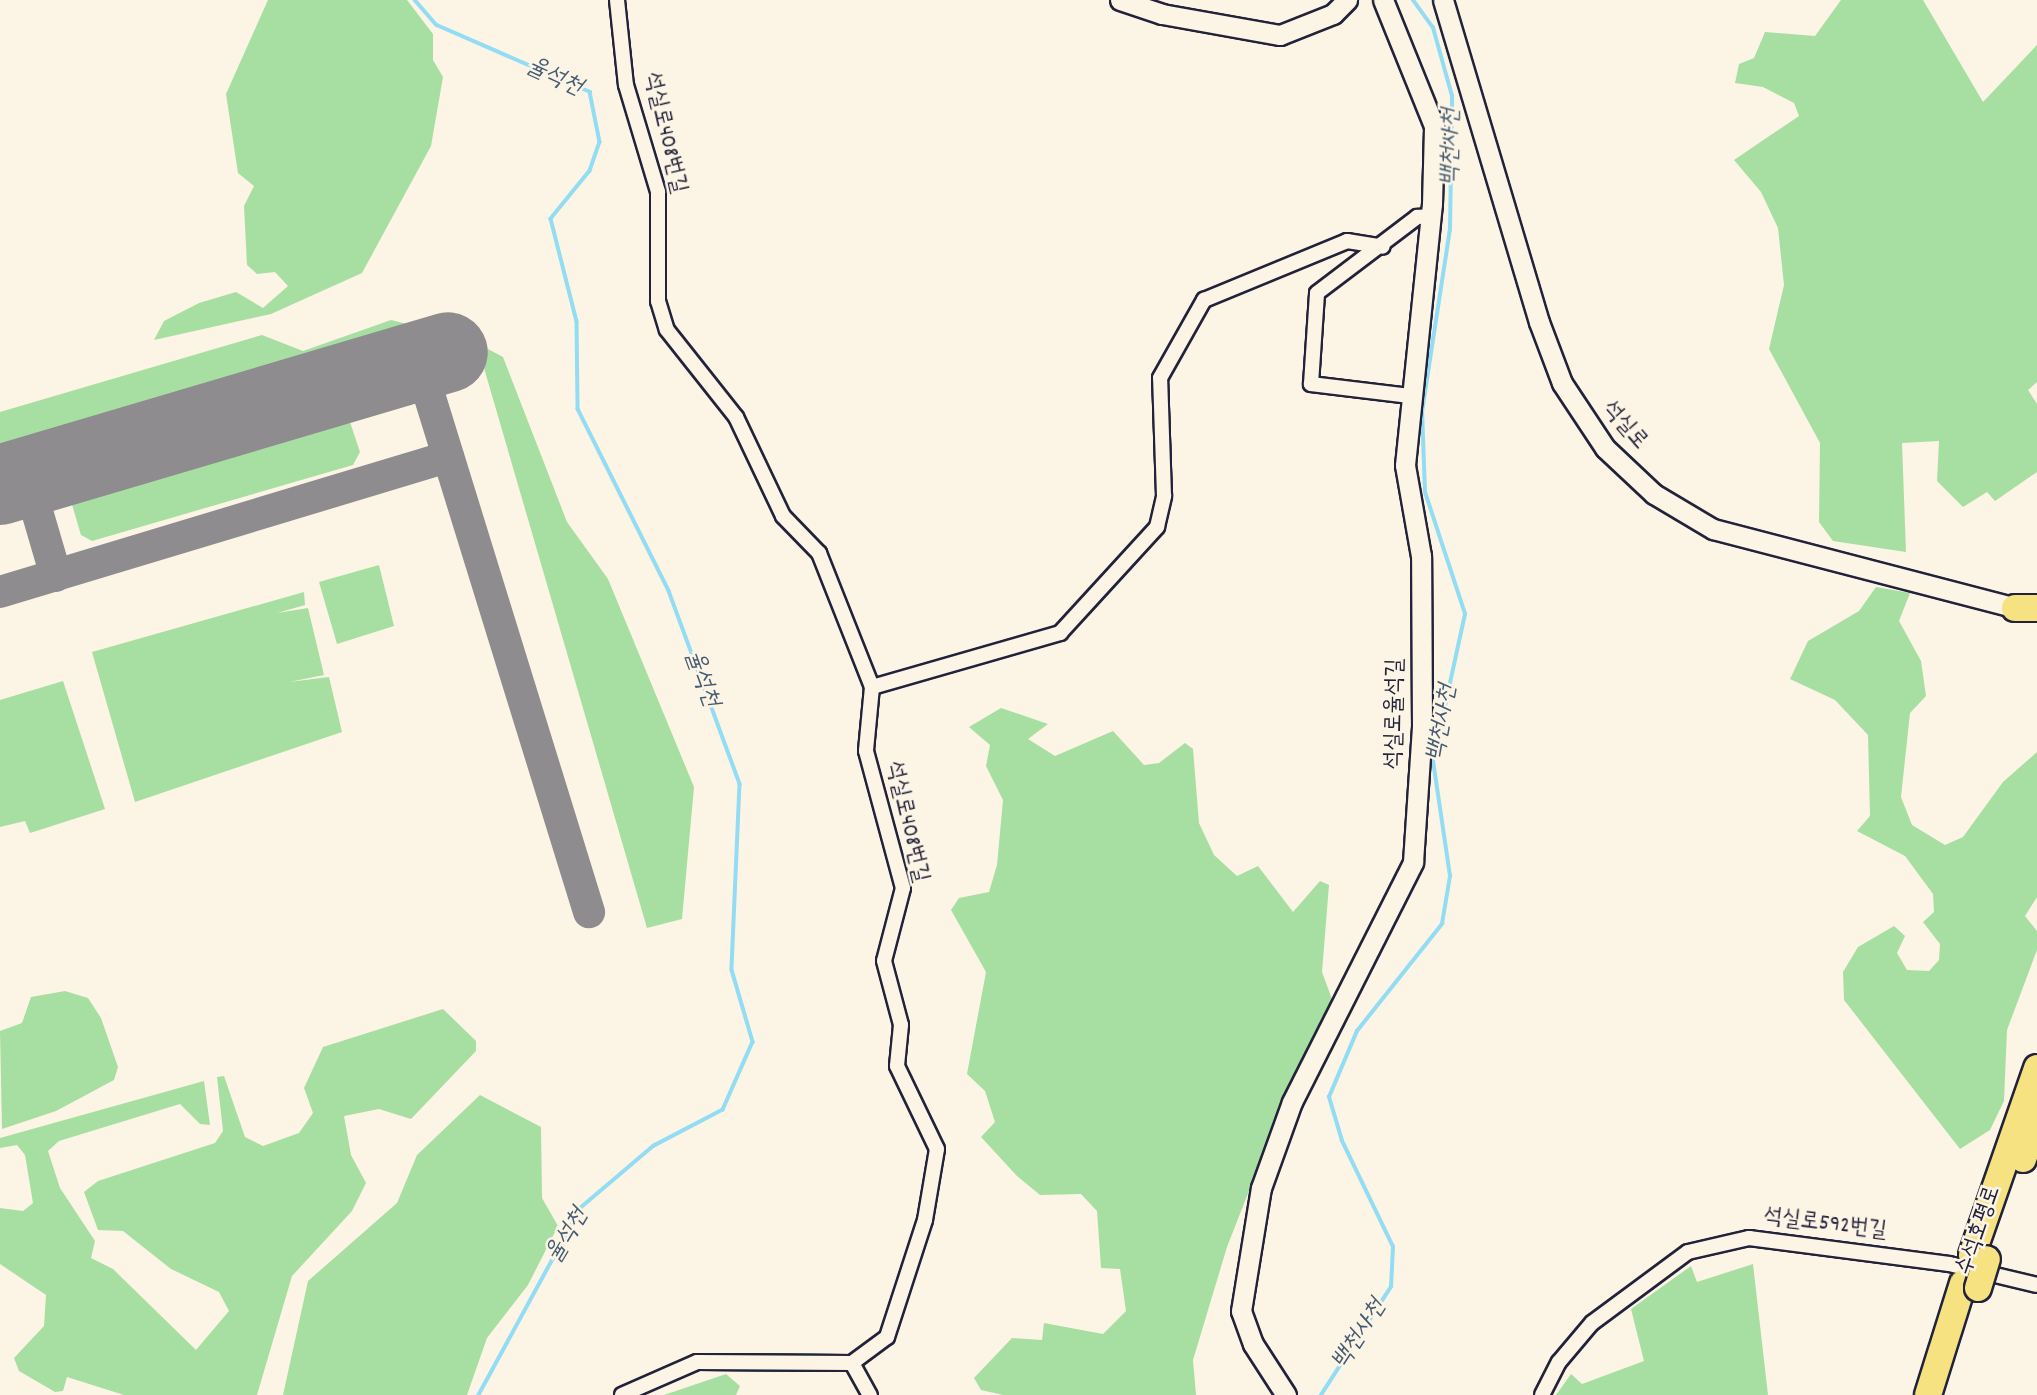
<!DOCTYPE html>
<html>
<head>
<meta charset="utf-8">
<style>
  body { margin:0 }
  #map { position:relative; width:2037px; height:1395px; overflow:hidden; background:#fcf5e5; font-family:Dekko,"Poor Story",sans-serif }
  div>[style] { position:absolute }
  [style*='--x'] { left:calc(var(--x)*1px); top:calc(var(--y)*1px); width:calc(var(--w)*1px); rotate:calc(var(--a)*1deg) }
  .green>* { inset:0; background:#a7dea2 }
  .stream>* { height:3.5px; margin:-1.75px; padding:0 1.75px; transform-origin:1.75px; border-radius:1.75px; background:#92dcf4 }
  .taxiway>* { height:32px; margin:-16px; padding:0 16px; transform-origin:16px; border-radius:16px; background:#8f8c90 }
  .runway>* { height:80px; margin:-40px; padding:0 40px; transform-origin:40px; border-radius:40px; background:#8f8c90 }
  .roads { filter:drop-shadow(2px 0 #22223b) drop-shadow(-2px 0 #22223b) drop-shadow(0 2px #22223b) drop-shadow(0 -2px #22223b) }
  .street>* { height:14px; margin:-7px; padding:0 7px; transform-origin:7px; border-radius:7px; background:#fcf5e5 }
  .secondary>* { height:19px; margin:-9.5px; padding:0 9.5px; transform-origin:9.5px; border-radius:9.5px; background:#fcf5e5 }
  .highway>* { height:26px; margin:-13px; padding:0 13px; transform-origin:13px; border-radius:13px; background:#f6e281 }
  .bridges { filter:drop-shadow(2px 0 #22223b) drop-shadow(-2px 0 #22223b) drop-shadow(0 2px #22223b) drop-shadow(0 -2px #22223b) }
  .highway-bridge>* { height:26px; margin:-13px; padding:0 13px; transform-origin:13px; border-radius:13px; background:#f6e281 }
  span { translate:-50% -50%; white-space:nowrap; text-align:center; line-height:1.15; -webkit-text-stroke:5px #fcf5e5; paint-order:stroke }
  .street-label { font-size:23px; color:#22223b }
  .water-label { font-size:24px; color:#445a72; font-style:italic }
</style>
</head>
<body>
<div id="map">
  <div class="green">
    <i style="clip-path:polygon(268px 0,407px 0,433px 34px,433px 60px,443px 77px,431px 146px,362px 273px,271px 314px,154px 340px,164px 321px,199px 303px,236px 292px,263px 308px,288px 286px,275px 272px,257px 274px,247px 265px,244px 206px,254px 186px,238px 173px,226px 94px)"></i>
    <i style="clip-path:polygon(1841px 0,1923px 0,1983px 102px,2037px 45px,2037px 382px,2028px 390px,2037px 404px,2037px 472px,1995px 501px,1987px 492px,1963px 507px,1937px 481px,1939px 441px,1902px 443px,1906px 552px,1833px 541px,1819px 522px,1820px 443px,1769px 349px,1784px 285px,1778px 228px,1761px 192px,1734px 160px,1799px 116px,1794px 103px,1763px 87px,1735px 83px,1739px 64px,1754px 58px,1765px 32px,1815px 36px)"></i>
    <i style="clip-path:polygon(391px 320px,469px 339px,503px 357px,567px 522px,608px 579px,694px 787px,682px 919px,647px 928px,477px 344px,423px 332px,0 457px,0 412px,262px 335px,303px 351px)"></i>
    <i style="clip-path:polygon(338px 414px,349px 419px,360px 452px,353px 465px,92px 541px,81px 535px,71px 501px,77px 490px)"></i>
    <i style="clip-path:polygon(379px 565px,394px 626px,337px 644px,319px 582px)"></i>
    <i style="clip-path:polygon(1876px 587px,1910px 593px,1899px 621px,1921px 661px,1926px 696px,1910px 713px,1901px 797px,1912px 825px,1945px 845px,1963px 837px,2003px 782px,2037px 752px,2037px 897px,2025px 916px,2037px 931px,2037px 950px,2007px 1030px,2004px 1101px,1990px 1130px,1960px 1149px,1844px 1000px,1843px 972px,1858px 947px,1894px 926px,1905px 936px,1897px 953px,1907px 970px,1929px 971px,1939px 960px,1940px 944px,1923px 922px,1934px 912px,1933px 894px,1905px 856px,1857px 831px,1870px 816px,1868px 735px,1835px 700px,1790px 679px,1808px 641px,1859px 611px)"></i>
    <i style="clip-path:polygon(304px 592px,305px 605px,277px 613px,308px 608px,324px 675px,289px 682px,329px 677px,342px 732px,135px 802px,92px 652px)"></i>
    <i style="clip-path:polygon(63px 681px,105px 809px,30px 833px,25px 821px,0 827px,0 700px)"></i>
    <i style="clip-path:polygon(1001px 708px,1048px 724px,1028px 739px,1055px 756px,1113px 731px,1144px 765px,1159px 763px,1185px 743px,1193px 749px,1199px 823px,1214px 855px,1237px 876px,1258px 866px,1293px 912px,1320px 881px,1329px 885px,1322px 972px,1336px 1010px,1281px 1109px,1227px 1247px,1193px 1360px,1196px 1395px,1003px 1395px,981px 1390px,974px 1378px,1012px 1338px,1042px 1340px,1044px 1323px,1103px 1334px,1126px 1311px,1120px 1269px,1101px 1268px,1097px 1211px,1081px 1194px,1040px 1195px,1017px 1176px,981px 1137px,995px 1122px,985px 1091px,967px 1074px,986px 972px,951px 910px,959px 898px,989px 892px,997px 865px,1003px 800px,986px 766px,990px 745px,969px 727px)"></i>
    <i style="clip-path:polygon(65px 991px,88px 998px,101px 1018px,118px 1067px,114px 1080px,56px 1111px,2px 1129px,0 1031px,22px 1023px,31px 997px)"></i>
    <i style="clip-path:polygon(443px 1009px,476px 1041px,476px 1051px,411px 1119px,379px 1109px,344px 1116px,351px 1155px,366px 1183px,352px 1211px,292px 1276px,257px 1395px,124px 1395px,67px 1377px,63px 1391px,55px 1392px,19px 1371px,14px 1358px,44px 1326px,46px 1295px,0 1264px,0 1208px,23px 1211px,33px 1203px,25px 1155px,17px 1145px,0 1148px,0 1138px,204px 1081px,210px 1125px,200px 1124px,180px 1104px,59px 1141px,48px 1151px,60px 1188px,95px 1241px,91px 1258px,113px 1269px,196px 1350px,229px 1311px,219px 1292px,171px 1269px,123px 1231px,98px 1230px,84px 1192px,98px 1181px,215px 1143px,223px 1131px,217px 1077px,224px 1076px,245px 1137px,263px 1146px,299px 1133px,313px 1113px,304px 1088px,323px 1047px)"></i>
    <i style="clip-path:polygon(480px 1095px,541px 1127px,542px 1198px,558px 1226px,528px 1285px,487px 1338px,467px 1395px,283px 1395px,308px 1281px,397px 1203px,417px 1155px)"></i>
    <i style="clip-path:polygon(1753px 1264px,1768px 1395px,1556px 1395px,1571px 1374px,1582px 1384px,1644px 1361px,1631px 1309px,1691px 1266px,1697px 1282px)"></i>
    <i style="clip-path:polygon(726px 1374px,740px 1386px,736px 1395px,664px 1395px)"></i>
  </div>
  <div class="stream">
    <i style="--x:415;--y:0;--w:33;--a:49"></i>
    <i style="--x:437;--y:25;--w:167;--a:23.6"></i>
    <i style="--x:590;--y:92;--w:51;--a:78.7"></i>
    <i style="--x:600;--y:142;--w:31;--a:109"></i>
    <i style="--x:590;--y:171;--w:62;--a:129.1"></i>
    <i style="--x:551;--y:219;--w:106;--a:75.8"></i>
    <i style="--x:577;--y:322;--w:87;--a:89.3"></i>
    <i style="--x:578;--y:409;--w:203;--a:63.4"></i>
    <i style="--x:669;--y:591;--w:206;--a:69.8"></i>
    <i style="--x:740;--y:784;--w:186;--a:92.5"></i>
    <i style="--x:732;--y:970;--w:75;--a:73.7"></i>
    <i style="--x:753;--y:1042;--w:74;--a:113.8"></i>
    <i style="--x:723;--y:1110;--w:78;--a:152.4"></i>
    <i style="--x:654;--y:1146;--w:96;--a:139.7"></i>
    <i style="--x:581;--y:1208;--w:213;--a:118.6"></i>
    <i style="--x:1321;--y:1395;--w:129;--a:-57.1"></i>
    <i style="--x:1391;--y:1287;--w:40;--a:-87.1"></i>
    <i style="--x:1393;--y:1247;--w:118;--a:-115.7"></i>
    <i style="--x:1342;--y:1141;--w:46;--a:-106.5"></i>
    <i style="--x:1329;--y:1097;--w:72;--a:-67"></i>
    <i style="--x:1357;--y:1031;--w:137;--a:-51.5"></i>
    <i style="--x:1442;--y:924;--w:49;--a:-80.5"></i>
    <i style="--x:1450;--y:876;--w:116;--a:-98.4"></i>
    <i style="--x:1433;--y:761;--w:150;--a:-77.7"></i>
    <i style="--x:1465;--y:614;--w:128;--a:-108.2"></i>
    <i style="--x:1425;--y:492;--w:80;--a:-92.1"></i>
    <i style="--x:1422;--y:412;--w:184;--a:-81.3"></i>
    <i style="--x:1450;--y:230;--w:134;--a:-89.1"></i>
    <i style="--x:1452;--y:96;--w:71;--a:-105.6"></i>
    <i style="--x:1433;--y:28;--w:34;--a:-126"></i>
  </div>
  <div class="taxiway">
    <i style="--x:419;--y:362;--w:576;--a:72.82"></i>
    <i style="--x:27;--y:477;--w:103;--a:73.7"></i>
    <i style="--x:0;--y:592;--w:468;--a:-16.8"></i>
  </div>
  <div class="runway">
    <i style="--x:0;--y:485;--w:467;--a:-16.5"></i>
  </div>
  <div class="roads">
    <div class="street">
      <i style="--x:617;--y:0;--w:85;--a:84"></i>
      <i style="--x:626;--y:85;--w:112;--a:73.3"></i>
      <i style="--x:658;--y:192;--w:109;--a:90"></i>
      <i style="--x:658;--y:301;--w:30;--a:73"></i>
      <i style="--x:667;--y:330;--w:111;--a:51.6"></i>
      <i style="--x:736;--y:417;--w:110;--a:64.6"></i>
      <i style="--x:783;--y:516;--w:52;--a:45.8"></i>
      <i style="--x:819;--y:553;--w:144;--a:68.4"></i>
      <i style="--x:872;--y:687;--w:64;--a:95.4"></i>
      <i style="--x:866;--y:751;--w:142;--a:74.9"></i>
      <i style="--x:903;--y:888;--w:75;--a:104.6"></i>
      <i style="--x:884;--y:961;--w:66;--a:75.1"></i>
      <i style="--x:901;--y:1025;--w:41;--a:95.6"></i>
      <i style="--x:897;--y:1066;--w:92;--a:64.3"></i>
      <i style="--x:937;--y:1149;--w:72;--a:99.6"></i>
      <i style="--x:925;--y:1220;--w:123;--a:108"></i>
      <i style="--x:887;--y:1337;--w:44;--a:143.4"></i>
      <i style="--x:852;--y:1363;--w:155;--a:-179.6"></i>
      <i style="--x:697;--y:1362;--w:82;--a:156.3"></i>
      <i style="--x:1410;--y:396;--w:100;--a:-173.1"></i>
      <i style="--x:1311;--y:384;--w:91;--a:-86.2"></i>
      <i style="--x:1317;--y:293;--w:126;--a:-37.2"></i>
      <i style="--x:1417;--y:217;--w:14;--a:-4"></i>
      <i style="--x:872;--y:687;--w:196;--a:-16"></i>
      <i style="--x:1060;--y:633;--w:144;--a:-47.5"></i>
      <i style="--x:1157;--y:527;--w:32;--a:-77"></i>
      <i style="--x:1164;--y:496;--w:118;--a:-91.9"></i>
      <i style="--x:1160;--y:378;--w:90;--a:-60.6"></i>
      <i style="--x:1204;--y:300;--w:155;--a:-22.4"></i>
      <i style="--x:1347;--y:241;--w:36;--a:9"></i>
      <i style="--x:852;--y:1363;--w:37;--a:61"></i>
      <i style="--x:1542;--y:1395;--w:37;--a:-63"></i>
      <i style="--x:1559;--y:1362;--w:51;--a:-49.8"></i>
      <i style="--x:1592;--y:1323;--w:119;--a:-36.5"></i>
      <i style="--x:1688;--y:1252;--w:63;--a:-12.9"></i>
      <i style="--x:1749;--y:1238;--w:202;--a:7.4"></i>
      <i style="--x:1949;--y:1264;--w:90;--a:13.4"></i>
    </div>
    <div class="secondary">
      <i style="--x:1120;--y:0;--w:44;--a:18.4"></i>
      <i style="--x:1162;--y:14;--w:120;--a:10.1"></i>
      <i style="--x:1280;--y:35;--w:57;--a:-21.6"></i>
      <i style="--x:1333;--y:14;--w:20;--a:-45"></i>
      <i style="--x:1443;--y:0;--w:336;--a:73.4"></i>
      <i style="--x:1539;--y:322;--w:65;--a:69.3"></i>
      <i style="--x:1562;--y:383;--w:78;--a:56.5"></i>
      <i style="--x:1605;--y:448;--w:67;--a:43.2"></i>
      <i style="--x:1654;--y:494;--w:69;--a:30.7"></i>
      <i style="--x:1713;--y:529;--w:325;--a:14.6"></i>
      <i style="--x:1286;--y:1395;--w:61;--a:-122.9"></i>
      <i style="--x:1253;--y:1344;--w:35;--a:-110"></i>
      <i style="--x:1241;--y:1311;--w:125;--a:-80.8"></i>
      <i style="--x:1261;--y:1188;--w:91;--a:-70.2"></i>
      <i style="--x:1292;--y:1102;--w:269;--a:-63.2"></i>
      <i style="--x:1413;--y:862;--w:136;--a:-86.2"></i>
      <i style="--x:1422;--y:726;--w:170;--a:-90.3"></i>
      <i style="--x:1421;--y:556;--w:92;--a:-100"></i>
      <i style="--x:1405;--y:465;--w:262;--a:-84.1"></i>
      <i style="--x:1432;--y:204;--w:78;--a:-88.5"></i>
      <i style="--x:1434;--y:126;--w:136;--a:-112"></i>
    </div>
    <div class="highway">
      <i style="--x:2015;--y:608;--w:22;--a:0"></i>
      <i style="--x:2023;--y:1159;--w:41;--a:-70.3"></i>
      <i style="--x:1972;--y:1255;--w:198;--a:-70.8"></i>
      <i style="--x:1928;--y:1395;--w:117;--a:-72.6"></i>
    </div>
  </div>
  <div class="bridges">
    <div class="highway-bridge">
      <i style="--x:1978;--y:1288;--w:30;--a:-73"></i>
    </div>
  </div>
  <div class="street-label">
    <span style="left:664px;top:133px;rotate:77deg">석실로408번길</span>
    <span style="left:1624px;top:426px;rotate:49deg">석실로</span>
    <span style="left:1396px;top:714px;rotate:-89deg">석실로율석길</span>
    <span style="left:906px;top:822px;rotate:77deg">석실로408번길</span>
    <span style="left:1825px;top:1225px;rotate:7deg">석실로592번길</span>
    <span style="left:1980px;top:1231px;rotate:-71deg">수석호평로</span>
  </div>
  <div class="water-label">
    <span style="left:554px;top:78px;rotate:25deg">율석천</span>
    <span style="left:1452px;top:147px;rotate:-89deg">백천사천</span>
    <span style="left:701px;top:679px;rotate:70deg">율석천</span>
    <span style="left:1443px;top:723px;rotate:-80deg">백천사천</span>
    <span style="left:568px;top:1236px;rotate:-59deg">율석천</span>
    <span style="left:1360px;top:1335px;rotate:-57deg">백천사천</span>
  </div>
</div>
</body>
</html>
